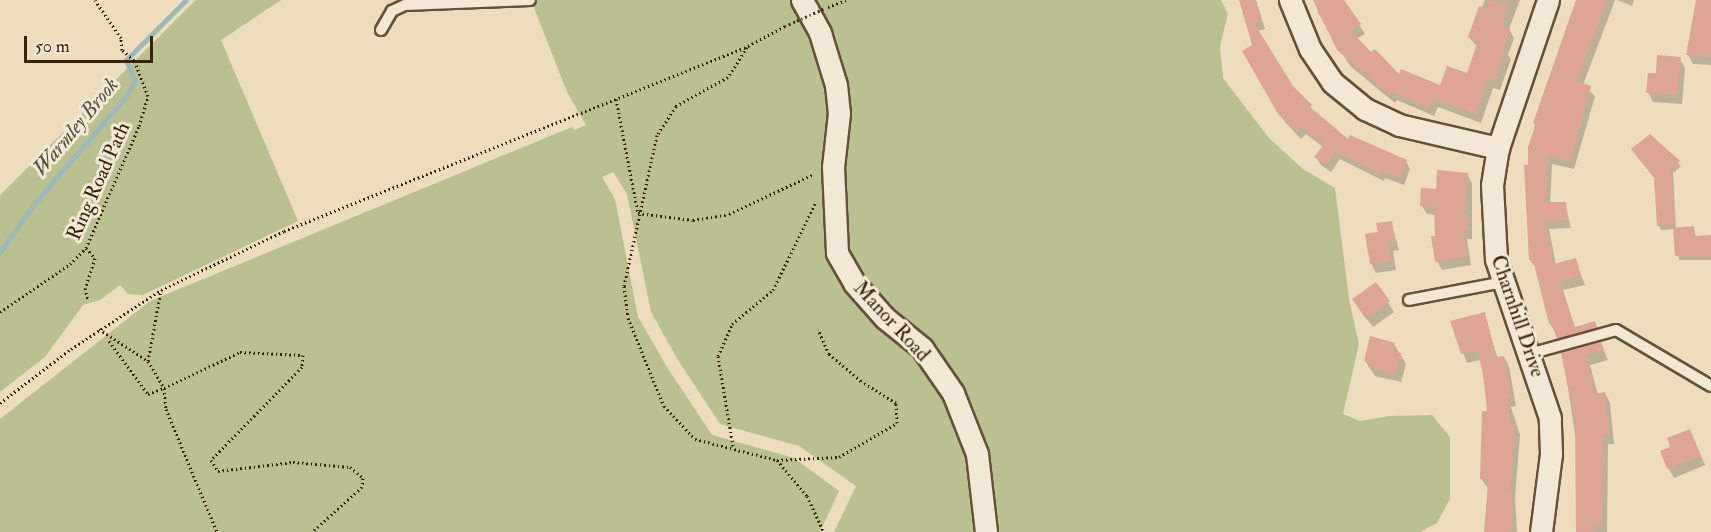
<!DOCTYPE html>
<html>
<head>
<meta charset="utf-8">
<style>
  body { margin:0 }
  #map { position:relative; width:1711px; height:532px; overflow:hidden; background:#eddcbe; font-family:"IM FELL Double Pica",serif }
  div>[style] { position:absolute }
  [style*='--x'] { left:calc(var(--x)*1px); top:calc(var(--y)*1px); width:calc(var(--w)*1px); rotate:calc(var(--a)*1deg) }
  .green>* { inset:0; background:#bac090 }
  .shadow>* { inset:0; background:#0003 }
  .stream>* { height:5px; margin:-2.5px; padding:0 2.5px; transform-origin:2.5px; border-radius:2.5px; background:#9db9bc }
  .building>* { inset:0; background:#dea596 }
  .path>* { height:3px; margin-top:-1.5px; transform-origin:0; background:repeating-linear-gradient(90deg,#39210e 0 1.5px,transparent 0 4.5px) }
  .roads { filter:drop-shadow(2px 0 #66503a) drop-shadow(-2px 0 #66503a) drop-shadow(0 2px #66503a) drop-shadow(0 -2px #66503a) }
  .lane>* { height:10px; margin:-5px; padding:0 5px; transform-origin:5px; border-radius:5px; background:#f3e8d5 }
  .street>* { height:21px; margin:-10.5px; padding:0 10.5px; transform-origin:10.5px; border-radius:10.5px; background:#f3e8d5 }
  .path-bridge>* { height:3px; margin-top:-1.5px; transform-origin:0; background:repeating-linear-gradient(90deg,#39210e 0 1.5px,transparent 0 4.5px) }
  span { translate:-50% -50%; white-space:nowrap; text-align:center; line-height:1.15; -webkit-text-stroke:6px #f3e8d5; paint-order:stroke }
  .street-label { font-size:20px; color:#39210e }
  .water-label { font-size:21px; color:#574f42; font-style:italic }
  .scale { position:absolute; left:24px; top:36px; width:129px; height:27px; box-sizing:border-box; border:3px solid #39210e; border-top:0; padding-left:8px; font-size:18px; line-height:21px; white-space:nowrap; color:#39210e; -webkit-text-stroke:4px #f3e8d5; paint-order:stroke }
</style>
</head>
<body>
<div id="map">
  <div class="green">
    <i style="clip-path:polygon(196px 0,281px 0,221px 40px,298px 221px,143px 295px,128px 294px,120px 285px,100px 300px,83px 305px,45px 357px,0 392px,0 195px)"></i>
    <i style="clip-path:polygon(531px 0,1221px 0,1228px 14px,1220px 46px,1223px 78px,1269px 138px,1303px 169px,1335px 188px,1349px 299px,1359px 344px,1343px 414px,1360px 421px,1389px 416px,1432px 415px,1450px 437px,1450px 499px,1437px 523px,1420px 532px,834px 532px,856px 486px,799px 446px,720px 424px,678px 360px,651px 312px,627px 194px,613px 172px,602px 177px,615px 199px,638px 317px,667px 367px,712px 435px,794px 458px,839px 491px,820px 532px,0 532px,0 419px,150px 301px,572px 127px,574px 130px,586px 125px,567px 92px)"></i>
  </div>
  <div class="shadow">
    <i style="clip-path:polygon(1240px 0,1256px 0,1265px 29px,1257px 31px,1292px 86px,1315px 112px,1348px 141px,1406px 161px,1410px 169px,1404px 185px,1385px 178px,1384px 181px,1340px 159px,1331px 172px,1321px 165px,1316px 157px,1323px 147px,1306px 134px,1301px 139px,1285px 122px,1244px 52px,1254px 46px)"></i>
    <i style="clip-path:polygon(1316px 0,1343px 0,1365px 34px,1356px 39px,1371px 54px,1399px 76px,1441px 87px,1467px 75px,1477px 47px,1469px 37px,1485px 0,1520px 0,1509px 29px,1514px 38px,1508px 55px,1511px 59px,1500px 90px,1493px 88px,1481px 123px,1438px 107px,1434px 116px,1397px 100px,1395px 103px,1350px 66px,1318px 13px)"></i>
    <i style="clip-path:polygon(1577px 0,1615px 0,1583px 85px,1595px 96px,1574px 169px,1552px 164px,1550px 204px,1565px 203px,1571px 228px,1549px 229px,1556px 265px,1575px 260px,1585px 285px,1563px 290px,1572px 319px,1575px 328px,1595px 323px,1600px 332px,1563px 347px,1550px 324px,1536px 268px,1530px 260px,1529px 167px,1535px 123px)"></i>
    <i style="clip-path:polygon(1617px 0,1634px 0,1632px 6px)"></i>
    <i style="clip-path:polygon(1697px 0,1711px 0,1711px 65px,1693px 64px,1688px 55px)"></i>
    <i style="clip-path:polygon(1680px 59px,1685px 68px,1682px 104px,1653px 102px,1648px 92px,1657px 75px)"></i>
    <i style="clip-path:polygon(1650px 136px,1681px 166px,1673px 173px,1676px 229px,1693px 228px,1696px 237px,1711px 236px,1711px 260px,1679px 260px,1674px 229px,1661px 230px,1659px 226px)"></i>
    <i style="clip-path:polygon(1467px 174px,1472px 183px,1472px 239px,1467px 239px,1471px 265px,1442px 270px,1437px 261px,1436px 215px,1427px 214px,1422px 206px,1437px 190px)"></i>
    <i style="clip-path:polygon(1391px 222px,1399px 250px,1393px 251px,1396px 270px,1376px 273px,1371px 263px,1379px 234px)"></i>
    <i style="clip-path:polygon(1376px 284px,1394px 312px,1373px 327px,1359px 309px)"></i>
    <i style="clip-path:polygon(1484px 314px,1498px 359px,1504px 357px,1509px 366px,1516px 406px,1511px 407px,1520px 435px,1515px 497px,1517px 532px,1484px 532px,1488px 488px,1481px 479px,1489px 412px,1481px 360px,1467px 363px,1452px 322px)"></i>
    <i style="clip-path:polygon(1394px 344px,1406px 364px,1401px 382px,1375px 376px,1365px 361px)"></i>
    <i style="clip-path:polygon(1601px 344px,1608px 360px,1590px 365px,1598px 395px,1605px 393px,1610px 403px,1614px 444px,1608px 444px,1607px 532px,1577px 532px,1579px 462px,1563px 354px)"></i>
    <i style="clip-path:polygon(1690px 431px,1705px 465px,1674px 478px,1668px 468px,1672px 448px)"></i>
  </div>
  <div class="stream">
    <i style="--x:0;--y:252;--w:57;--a:-54.9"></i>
    <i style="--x:33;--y:205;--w:140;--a:-49.4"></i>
    <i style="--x:124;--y:99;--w:21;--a:-59"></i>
    <i style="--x:135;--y:81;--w:23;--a:-113"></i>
    <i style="--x:126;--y:60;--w:85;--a:-45"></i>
  </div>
  <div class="building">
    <i style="clip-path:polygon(1239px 0,1255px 0,1262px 21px,1254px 23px,1293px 86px,1312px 105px,1310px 107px,1348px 139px,1350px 135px,1407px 160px,1399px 178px,1381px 170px,1379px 173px,1336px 152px,1326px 165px,1314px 157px,1324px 144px,1301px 127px,1296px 132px,1278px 114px,1242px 51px,1252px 45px)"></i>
    <i style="clip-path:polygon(1313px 0,1344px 0,1361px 24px,1350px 30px,1371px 52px,1375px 49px,1399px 74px,1401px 69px,1440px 85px,1447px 66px,1467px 73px,1478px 41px,1468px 37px,1479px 6px,1486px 8px,1489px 0,1507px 4px,1502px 25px,1510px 28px,1495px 82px,1488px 79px,1476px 114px,1433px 99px,1429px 108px,1392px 92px,1389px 95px,1337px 50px)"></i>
    <i style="clip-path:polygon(1576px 0,1607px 0,1577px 81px,1591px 86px,1570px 161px,1548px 156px,1546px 202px,1566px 202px,1567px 220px,1545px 221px,1554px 264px,1576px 258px,1581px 276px,1560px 282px,1575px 327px,1595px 321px,1597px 327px,1557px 339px,1552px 323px,1549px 324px,1533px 260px,1529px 260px,1524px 165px,1528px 165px,1528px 147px,1536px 124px,1533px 123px)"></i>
    <i style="clip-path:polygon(1696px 0,1711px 0,1711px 57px,1686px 55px)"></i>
    <i style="clip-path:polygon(1657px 55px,1681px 57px,1677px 95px,1646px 93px,1648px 73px,1656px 73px)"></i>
    <i style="clip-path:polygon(1650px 134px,1680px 161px,1671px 168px,1675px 225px,1657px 226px,1654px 178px,1631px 149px)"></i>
    <i style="clip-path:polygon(1437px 170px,1468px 173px,1464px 215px,1468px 215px,1468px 230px,1463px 230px,1467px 256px,1435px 262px,1431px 236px,1435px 236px,1434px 207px,1420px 206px,1421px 188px,1436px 189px)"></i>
    <i style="clip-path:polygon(1392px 221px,1395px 241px,1388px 242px,1391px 261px,1370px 264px,1365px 234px,1378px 232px,1376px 223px)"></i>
    <i style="clip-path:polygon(1694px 226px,1695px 236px,1711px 235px,1711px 257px,1675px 256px,1673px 228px)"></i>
    <i style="clip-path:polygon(1376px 282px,1390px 301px,1366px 319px,1352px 299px)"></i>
    <i style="clip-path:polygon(1485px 312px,1496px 357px,1504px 356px,1512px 397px,1507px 398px,1511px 424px,1516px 424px,1510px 491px,1513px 491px,1512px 529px,1507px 532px,1485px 532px,1488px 479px,1480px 479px,1482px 411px,1487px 411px,1484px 381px,1478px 351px,1461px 354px,1450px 321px)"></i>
    <i style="clip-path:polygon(1370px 336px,1395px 343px,1393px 351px,1401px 353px,1396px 374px,1368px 367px,1369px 362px,1364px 361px)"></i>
    <i style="clip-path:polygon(1601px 342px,1604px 350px,1586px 355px,1595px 394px,1605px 392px,1609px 434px,1603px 435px,1602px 525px,1593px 526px,1594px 531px,1576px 532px,1575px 421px,1561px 353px)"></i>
    <i style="clip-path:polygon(1690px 429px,1701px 456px,1667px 469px,1660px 451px,1670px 447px,1667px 438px)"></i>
  </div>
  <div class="path">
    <i style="--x:828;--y:7;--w:19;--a:-21"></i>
    <i style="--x:747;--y:47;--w:36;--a:122"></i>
    <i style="--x:728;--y:77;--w:60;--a:150.9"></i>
    <i style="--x:676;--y:106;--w:35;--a:123"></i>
    <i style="--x:657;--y:135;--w:155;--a:102.3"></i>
    <i style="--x:624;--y:286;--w:32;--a:83"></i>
    <i style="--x:628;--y:318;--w:95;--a:67.8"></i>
    <i style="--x:664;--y:406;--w:45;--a:46.8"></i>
    <i style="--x:695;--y:439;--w:85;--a:14.4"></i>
    <i style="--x:777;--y:460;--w:47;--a:50.2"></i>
    <i style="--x:807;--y:496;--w:40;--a:65"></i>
    <i style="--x:616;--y:99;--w:116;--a:79.1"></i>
    <i style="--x:638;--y:213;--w:55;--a:7.3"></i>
    <i style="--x:693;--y:220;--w:36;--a:-9"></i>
    <i style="--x:729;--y:214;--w:94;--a:-25.2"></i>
    <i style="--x:86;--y:248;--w:13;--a:48"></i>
    <i style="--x:95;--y:258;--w:32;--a:108"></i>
    <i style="--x:85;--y:288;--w:12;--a:76"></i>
    <i style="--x:0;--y:312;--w:85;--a:-34.4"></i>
    <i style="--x:70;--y:264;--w:23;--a:-45"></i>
    <i style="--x:86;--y:248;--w:133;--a:-66.5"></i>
    <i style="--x:139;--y:126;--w:31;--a:-73"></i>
    <i style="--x:148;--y:96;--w:39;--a:-111"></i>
    <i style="--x:134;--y:60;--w:16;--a:-140"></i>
    <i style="--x:122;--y:50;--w:12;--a:-95"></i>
    <i style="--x:121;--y:38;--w:46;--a:-124.4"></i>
    <i style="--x:99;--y:329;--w:59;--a:33.1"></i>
    <i style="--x:148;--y:361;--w:31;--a:59"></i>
    <i style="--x:164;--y:388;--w:84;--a:-25.3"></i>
    <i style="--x:240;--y:352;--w:63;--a:2.7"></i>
    <i style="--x:303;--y:355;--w:12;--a:95"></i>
    <i style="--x:302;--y:367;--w:130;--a:134.4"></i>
    <i style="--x:211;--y:460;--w:13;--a:58"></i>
    <i style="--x:218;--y:471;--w:76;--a:-6.8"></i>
    <i style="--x:293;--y:462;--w:57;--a:5"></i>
    <i style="--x:350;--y:467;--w:17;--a:40"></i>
    <i style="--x:363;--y:478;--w:9;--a:96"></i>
    <i style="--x:362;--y:487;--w:67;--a:138"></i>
    <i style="--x:109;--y:341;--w:66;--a:53.7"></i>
    <i style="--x:148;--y:394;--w:17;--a:-21"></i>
    <i style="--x:164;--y:388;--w:21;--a:85"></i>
    <i style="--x:166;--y:409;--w:133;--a:67.5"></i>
    <i style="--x:148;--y:361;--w:72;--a:-79.6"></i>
    <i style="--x:0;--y:403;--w:89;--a:-37.3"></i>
    <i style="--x:71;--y:349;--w:108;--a:-33.2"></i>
    <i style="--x:161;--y:290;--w:136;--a:-25.6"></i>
    <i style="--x:284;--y:231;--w:500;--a:-21.7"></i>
    <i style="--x:748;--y:46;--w:42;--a:-28.4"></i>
    <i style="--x:733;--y:446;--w:91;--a:-99.5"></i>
    <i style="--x:718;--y:356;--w:35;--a:-66"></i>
    <i style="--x:732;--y:324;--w:53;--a:-39.7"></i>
    <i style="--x:773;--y:290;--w:96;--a:-64"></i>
    <i style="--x:777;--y:460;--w:62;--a:-2.8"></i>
    <i style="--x:839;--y:457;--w:67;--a:-30.4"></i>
    <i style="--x:897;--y:423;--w:20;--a:-93"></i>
    <i style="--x:896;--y:403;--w:41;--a:-147.8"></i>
    <i style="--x:861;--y:381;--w:42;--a:-139.8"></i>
    <i style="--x:829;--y:354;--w:27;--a:-114"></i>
  </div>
  <div class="roads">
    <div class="lane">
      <i style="--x:381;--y:30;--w:22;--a:-60"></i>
      <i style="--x:392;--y:11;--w:14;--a:-25"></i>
      <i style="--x:405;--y:5;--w:125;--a:-2.3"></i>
      <i style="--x:1409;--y:300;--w:96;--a:-10.8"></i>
      <i style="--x:1529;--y:354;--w:90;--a:-15.4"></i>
      <i style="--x:1616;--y:330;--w:110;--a:30.5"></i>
    </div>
    <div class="street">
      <i style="--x:802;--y:0;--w:38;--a:61"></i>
      <i style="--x:820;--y:33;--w:54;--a:72.9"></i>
      <i style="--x:836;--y:85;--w:28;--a:84"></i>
      <i style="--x:839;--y:113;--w:54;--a:96.3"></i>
      <i style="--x:833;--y:167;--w:86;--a:87.3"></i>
      <i style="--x:837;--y:253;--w:34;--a:60"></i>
      <i style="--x:854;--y:283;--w:47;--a:48.5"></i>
      <i style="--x:885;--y:318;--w:48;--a:39"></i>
      <i style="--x:922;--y:348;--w:55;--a:55.4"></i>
      <i style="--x:953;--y:393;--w:66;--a:68.5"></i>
      <i style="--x:977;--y:454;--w:79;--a:83.4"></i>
      <i style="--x:1290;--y:0;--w:53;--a:67.8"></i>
      <i style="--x:1310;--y:49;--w:40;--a:56"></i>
      <i style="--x:1332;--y:82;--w:43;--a:39.3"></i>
      <i style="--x:1365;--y:109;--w:38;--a:25"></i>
      <i style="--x:1399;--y:125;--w:102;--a:13.1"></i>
      <i style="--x:1541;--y:532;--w:79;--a:-82.7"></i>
      <i style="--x:1551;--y:454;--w:36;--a:-92"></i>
      <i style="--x:1550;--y:418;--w:168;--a:-108.8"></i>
      <i style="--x:1496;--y:259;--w:74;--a:-93.1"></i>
      <i style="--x:1492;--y:185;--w:37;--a:-81"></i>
      <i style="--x:1498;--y:148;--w:156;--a:-71.3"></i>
    </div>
  </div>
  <div class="path-bridge">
    <i style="--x:785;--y:26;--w:42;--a:-24.1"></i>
  </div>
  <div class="street-label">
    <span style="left:98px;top:181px;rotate:-66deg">Ring Road Path</span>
    <span style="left:1518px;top:316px;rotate:71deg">Charnhill Drive</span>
    <span style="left:892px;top:321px;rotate:47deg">Manor Road</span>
  </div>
  <div class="water-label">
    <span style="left:76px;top:127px;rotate:-50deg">Warmley Brook</span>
  </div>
  <div class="scale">50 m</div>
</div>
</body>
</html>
